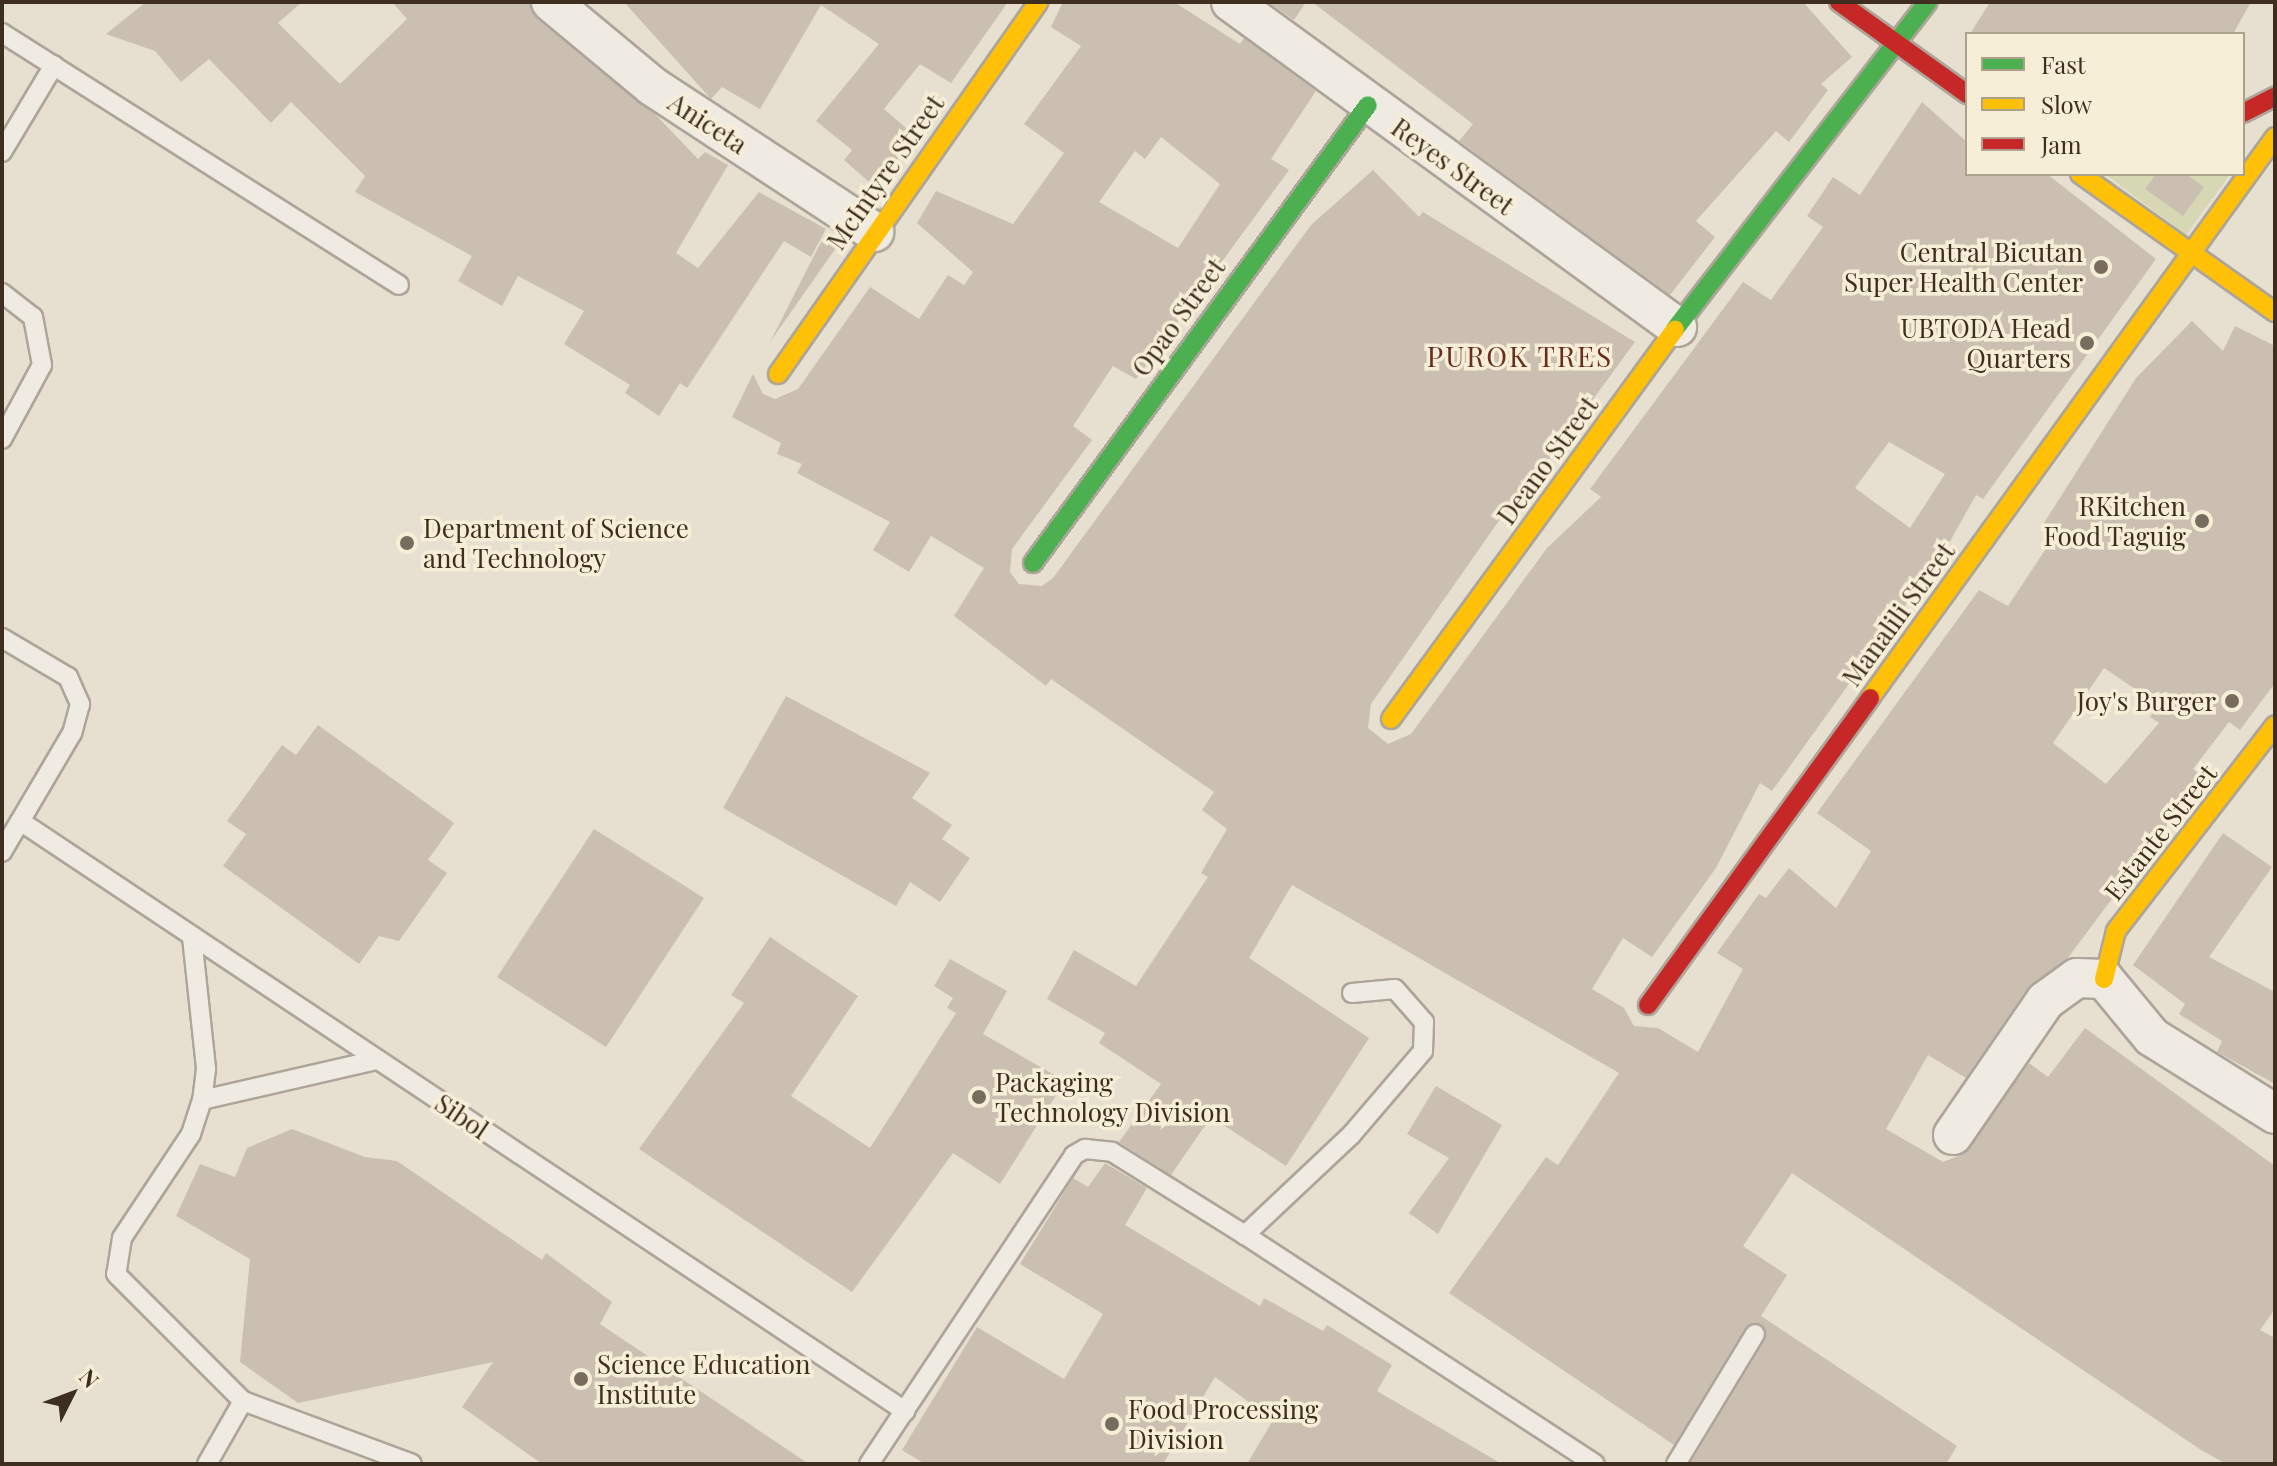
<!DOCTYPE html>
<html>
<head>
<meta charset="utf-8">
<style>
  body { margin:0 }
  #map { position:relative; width:2277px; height:1466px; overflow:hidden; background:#e7e0d1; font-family:"Playfair Display",serif }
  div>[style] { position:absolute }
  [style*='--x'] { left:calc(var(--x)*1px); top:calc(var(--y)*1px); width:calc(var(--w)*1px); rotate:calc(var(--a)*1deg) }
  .green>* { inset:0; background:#d6d7b3 }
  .building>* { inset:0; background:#cbbfb2 }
  .roads { filter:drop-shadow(2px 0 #ada599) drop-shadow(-2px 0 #ada599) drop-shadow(0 2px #ada599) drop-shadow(0 -2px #ada599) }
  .lane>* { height:18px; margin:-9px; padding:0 9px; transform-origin:9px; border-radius:9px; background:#efebe3 }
  .street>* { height:38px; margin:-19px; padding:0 19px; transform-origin:19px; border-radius:19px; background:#efebe3 }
  .fast>* { height:18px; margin:-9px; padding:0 9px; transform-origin:9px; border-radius:9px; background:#4caf50 }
  .slow>* { height:18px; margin:-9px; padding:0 9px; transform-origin:9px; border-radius:9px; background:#ffc107 }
  .jam>* { height:18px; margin:-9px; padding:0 9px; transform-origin:9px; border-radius:9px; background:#c62828 }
  .dots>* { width:22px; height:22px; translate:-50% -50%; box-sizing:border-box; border:4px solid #f7eed8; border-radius:50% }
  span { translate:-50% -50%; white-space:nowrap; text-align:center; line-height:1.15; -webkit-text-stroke:7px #f7eed8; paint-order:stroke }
  .street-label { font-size:26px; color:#3d2e20 }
  .poi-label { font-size:26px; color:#3d2e20 }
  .right { translate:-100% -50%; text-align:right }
  .left { translate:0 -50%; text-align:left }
  .neighbourhood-label { font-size:28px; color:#6b2e1e; letter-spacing:2px }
  .frame { position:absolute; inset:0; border:4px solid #3d2e20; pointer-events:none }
  .legend { position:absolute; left:1965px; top:32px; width:280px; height:144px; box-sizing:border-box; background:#f7eed8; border:2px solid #ada18e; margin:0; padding:10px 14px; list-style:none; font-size:24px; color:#3d2e20 }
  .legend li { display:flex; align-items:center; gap:16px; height:40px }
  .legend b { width:40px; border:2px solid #ada18e }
  .north { position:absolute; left:32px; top:1354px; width:80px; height:80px; -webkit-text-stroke:6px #f7eed8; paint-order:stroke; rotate:48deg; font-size:22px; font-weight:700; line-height:32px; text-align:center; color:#3d2e20 }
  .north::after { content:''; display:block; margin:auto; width:28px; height:36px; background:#3d2e20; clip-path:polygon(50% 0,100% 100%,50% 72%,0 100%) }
</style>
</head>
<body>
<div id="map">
  <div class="green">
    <i style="clip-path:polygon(2105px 174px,2230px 174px,2186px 235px)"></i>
  </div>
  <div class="building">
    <i style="clip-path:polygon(146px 2px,302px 2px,278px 23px,340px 84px,407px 19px,392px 2px,530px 2px,537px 19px,655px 114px,698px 159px,705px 152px,728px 165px,676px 253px,698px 268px,759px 192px,826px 229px,811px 257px,784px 241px,687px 388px,680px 383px,659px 416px,625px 393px,630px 385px,564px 344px,584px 311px,518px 276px,502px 306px,458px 281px,472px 256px,355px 192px,365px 176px,291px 102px,271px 123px,209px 59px,181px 82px,155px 51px,106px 34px)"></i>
    <i style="clip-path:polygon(624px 2px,1008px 2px,951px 83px,920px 64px,884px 109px,914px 135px,877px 189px,844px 160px,852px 150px,816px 121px,879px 44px,821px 5px,760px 109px,722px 87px,711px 99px)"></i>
    <i style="clip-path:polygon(evenodd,1063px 2px,1174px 2px,1240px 44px,1244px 38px,1316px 91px,1271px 159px,1289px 170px,1136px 379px,1113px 366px,1073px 426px,1092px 440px,1012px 549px,1010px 572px,1019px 584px,1042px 586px,1053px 578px,1311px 225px,1373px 170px,1419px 217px,1423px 212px,1635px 342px,1547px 462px,1542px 459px,1371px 704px,1368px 728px,1388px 744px,1411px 734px,1547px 548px,1601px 497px,1590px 489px,1743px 282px,1771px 300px,1823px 227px,1807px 216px,1833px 177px,1860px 195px,1922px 102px,1967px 142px,1967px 174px,2047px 174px,2156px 259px,1983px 499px,1976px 495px,1944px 552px,1772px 791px,1760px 783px,1716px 868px,1652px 957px,1623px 938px,1592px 989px,1624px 1008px,1634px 1026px,1658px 1028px,1698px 1052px,1743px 969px,1717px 953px,1759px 894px,1766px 898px,1789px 868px,1836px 908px,1871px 851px,1817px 813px,1979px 590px,2008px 606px,2055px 535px,2042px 526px,2136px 378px,2192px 321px,2223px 351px,2235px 326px,2275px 346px,2275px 683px,2240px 730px,2229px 722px,2193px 769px,2203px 777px,2067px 959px,2027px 989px,1966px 1078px,1928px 1055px,1886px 1129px,1943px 1162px,1963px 1154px,2029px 1063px,2048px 1077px,2085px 1028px,2275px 1166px,2275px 1309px,2260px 1330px,2275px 1338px,2275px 1464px,2226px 1464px,2201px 1450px,1792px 1173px,1743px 1246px,1787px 1275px,1761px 1316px,1957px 1446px,1946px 1464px,1690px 1464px,1765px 1340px,1762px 1324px,1745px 1328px,1674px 1445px,1449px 1293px,1546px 1157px,1558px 1165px,1619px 1073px,1292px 885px,1249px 958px,1369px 1038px,1286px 1166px,1211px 1117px,1171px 1175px,1119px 1142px,1161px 1084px,1099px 1043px,1105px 1033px,1047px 999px,1074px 950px,1136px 986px,1208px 877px,1201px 873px,1227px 829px,1202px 810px,1214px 792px,1051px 679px,1046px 686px,954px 616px,984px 568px,931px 536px,909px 572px,873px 550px,890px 522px,797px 473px,802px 464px,777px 454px,781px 443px,732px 417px,753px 374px,763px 394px,775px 399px,798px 389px,870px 287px,919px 319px,948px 275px,964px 285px,973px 272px,917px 223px,936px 191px,1013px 224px,1064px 153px,1024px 124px,1081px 46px,1051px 27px,1063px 2px,1161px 137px,1220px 184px,1178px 248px,1099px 202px,1135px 151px,1145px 159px,1161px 137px,1063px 2px,1889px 442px,1945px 474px,1910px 528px,1855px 488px,1889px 442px,1063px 2px,2104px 668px,2159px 705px,2150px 717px,2159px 723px,2106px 784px,2053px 743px,2104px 668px)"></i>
    <i style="clip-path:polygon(1268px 2px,1306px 2px,1294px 20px)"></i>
    <i style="clip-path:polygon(1312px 2px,1803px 2px,1852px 57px,1821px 84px,1828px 90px,1789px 142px,1776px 131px,1696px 221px,1715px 237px,1670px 295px,1459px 141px,1473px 124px)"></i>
    <i style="clip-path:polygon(1990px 2px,2251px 2px,2233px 34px,1970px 34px)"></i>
    <i style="clip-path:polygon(2156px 174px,2186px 174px,2204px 187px,2183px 216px,2145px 189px)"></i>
    <i style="clip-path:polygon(824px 236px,838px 245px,770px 342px)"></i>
    <i style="clip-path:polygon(786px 696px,930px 773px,912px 798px,952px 825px,942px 839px,970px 858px,940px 902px,910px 882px,896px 906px,723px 808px)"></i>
    <i style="clip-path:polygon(318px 725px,454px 823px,428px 860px,447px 873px,399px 941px,379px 936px,359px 964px,223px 866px,246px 834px,227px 821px,282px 745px,296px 755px)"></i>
    <i style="clip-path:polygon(594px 829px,704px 898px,606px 1047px,497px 977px)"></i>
    <i style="clip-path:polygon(2223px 833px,2272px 867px,2209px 957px,2275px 992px,2275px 1084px,2217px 1052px,2222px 1041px,2179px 1014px,2185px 1004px,2133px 965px)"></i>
    <i style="clip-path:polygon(770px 937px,858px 996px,791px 1096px,870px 1148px,956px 1013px,947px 1008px,953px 998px,934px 986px,950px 959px,1007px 991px,983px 1034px,1065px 1081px,1000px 1184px,953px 1153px,852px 1292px,639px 1149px,744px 1003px,731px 995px)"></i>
    <i style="clip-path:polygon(1436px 1086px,1502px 1125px,1438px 1234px,1409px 1213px,1449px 1158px,1407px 1134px)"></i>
    <i style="clip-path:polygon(292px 1129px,365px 1157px,397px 1161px,542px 1260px,546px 1253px,612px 1302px,600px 1324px,809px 1464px,542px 1464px,462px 1407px,493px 1362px,298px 1403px,240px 1362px,250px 1259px,176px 1216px,200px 1164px,235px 1177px,247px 1148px)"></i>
    <i style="clip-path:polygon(1105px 1163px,1147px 1188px,1125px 1225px,1260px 1306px,1264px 1298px,1323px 1331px,1327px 1325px,1392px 1365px,1377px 1391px,1502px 1464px,1247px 1464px,1273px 1420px,1215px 1377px,1163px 1464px,925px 1464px,902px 1450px,977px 1327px,1064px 1379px,1103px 1314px,1020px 1264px,1073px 1178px,1088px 1187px)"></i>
  </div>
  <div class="roads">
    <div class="lane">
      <i style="--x:2;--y:33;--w:470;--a:32.4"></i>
      <i style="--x:2;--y:152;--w:101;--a:-59.1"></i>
      <i style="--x:2;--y:293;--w:39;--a:38"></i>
      <i style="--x:33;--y:317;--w:49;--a:79.4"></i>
      <i style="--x:42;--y:365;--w:84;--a:118.4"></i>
      <i style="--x:2;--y:638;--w:77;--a:30.6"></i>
      <i style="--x:68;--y:677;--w:30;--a:66"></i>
      <i style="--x:80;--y:704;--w:30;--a:105"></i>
      <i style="--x:72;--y:733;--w:138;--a:120.5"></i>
      <i style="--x:20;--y:821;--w:1064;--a:33.69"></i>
      <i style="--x:192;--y:937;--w:133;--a:83.9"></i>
      <i style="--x:206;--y:1069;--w:31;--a:97"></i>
      <i style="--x:202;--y:1100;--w:36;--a:108"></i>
      <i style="--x:191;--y:1134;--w:125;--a:123.6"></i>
      <i style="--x:122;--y:1238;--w:36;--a:99"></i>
      <i style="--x:116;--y:1274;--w:180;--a:45"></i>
      <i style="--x:243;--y:1401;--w:180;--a:20.4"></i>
      <i style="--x:1352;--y:993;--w:43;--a:-5.3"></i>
      <i style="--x:1395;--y:989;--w:44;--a:48.7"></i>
      <i style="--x:1424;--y:1022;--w:29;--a:92"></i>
      <i style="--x:1423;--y:1051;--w:111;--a:130.6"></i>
      <i style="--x:1351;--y:1135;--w:146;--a:136.7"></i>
      <i style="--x:1245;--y:1235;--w:418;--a:33.2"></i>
      <i style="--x:202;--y:1100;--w:180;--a:-12.9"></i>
      <i style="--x:207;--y:1464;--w:73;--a:-60.3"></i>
      <i style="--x:869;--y:1464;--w:371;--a:-56.4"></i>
      <i style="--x:1074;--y:1155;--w:13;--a:-29"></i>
      <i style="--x:1085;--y:1149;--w:27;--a:6"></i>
      <i style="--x:1112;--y:1152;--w:157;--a:32"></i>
      <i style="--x:1676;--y:1464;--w:152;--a:-58.7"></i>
    </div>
    <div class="street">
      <i style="--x:551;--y:2;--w:131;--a:39.7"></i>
      <i style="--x:652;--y:86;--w:266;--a:33.3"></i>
      <i style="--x:1231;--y:2;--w:552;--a:36.08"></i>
      <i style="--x:1953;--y:1135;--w:163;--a:-55.5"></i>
      <i style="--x:2045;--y:1001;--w:39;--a:-36"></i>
      <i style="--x:2077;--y:978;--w:27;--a:2"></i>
      <i style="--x:2104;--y:979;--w:75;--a:50.4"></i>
      <i style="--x:2152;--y:1037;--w:145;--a:32"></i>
    </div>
    <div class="fast">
      <i style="--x:1675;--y:329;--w:413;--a:-52.3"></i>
      <i style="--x:1033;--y:563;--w:567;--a:-53.82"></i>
    </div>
    <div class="slow">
      <i style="--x:2080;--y:174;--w:239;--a:35.3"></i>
      <i style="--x:778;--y:374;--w:454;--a:-55"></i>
      <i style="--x:1870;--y:698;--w:692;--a:-54.17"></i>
      <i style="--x:1391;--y:719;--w:482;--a:-53.9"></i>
      <i style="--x:2104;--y:979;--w:49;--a:-76"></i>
      <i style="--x:2116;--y:931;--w:260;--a:-52.3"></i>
    </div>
    <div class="jam">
      <i style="--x:1839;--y:2;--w:158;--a:35.7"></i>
      <i style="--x:2243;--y:113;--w:36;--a:-27"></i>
      <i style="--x:1648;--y:1005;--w:379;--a:-54.1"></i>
    </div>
  </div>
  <div class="dots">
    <i style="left:2101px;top:267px;background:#786c5e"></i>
    <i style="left:2087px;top:343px;background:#786c5e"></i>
    <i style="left:2202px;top:521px;background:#786c5e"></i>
    <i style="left:407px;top:543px;background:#786c5e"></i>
    <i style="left:2232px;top:701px;background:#786c5e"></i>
    <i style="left:979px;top:1097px;background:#786c5e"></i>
    <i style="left:581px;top:1379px;background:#786c5e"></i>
    <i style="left:1112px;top:1424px;background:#786c5e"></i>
  </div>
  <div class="street-label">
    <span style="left:708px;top:123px;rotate:33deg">Aniceta</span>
    <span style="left:1453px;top:166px;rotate:36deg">Reyes Street</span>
    <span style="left:885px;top:172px;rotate:-55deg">McIntyre Street</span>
    <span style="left:1178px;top:317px;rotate:-54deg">Opao Street</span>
    <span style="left:1547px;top:460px;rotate:-54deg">Deano Street</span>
    <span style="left:1898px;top:614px;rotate:-54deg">Manalili Street</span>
    <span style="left:2160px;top:832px;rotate:-52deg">Estante Street</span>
    <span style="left:462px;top:1116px;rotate:34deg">Sibol</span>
  </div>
  <div class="poi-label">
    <span class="right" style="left:2083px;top:267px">Central Bicutan<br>Super Health Center</span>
    <span class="right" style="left:2071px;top:343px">UBTODA Head<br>Quarters</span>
    <span class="right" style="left:2186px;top:521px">RKitchen<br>Food Taguig</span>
    <span class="left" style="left:423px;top:543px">Department of Science<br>and Technology</span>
    <span class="right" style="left:2216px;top:701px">Joy's Burger</span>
    <span class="left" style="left:995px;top:1097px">Packaging<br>Technology Division</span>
    <span class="left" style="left:597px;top:1379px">Science Education<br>Institute</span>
    <span class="left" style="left:1128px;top:1424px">Food Processing<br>Division</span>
  </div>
  <div class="neighbourhood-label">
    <span style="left:1520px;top:356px">PUROK TRES</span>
  </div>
  <div class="frame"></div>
  <ul class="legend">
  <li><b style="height:10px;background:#4caf50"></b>Fast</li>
  <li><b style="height:10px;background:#ffc107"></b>Slow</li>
  <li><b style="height:10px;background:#c62828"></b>Jam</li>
  </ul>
  <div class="north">N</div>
</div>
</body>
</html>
